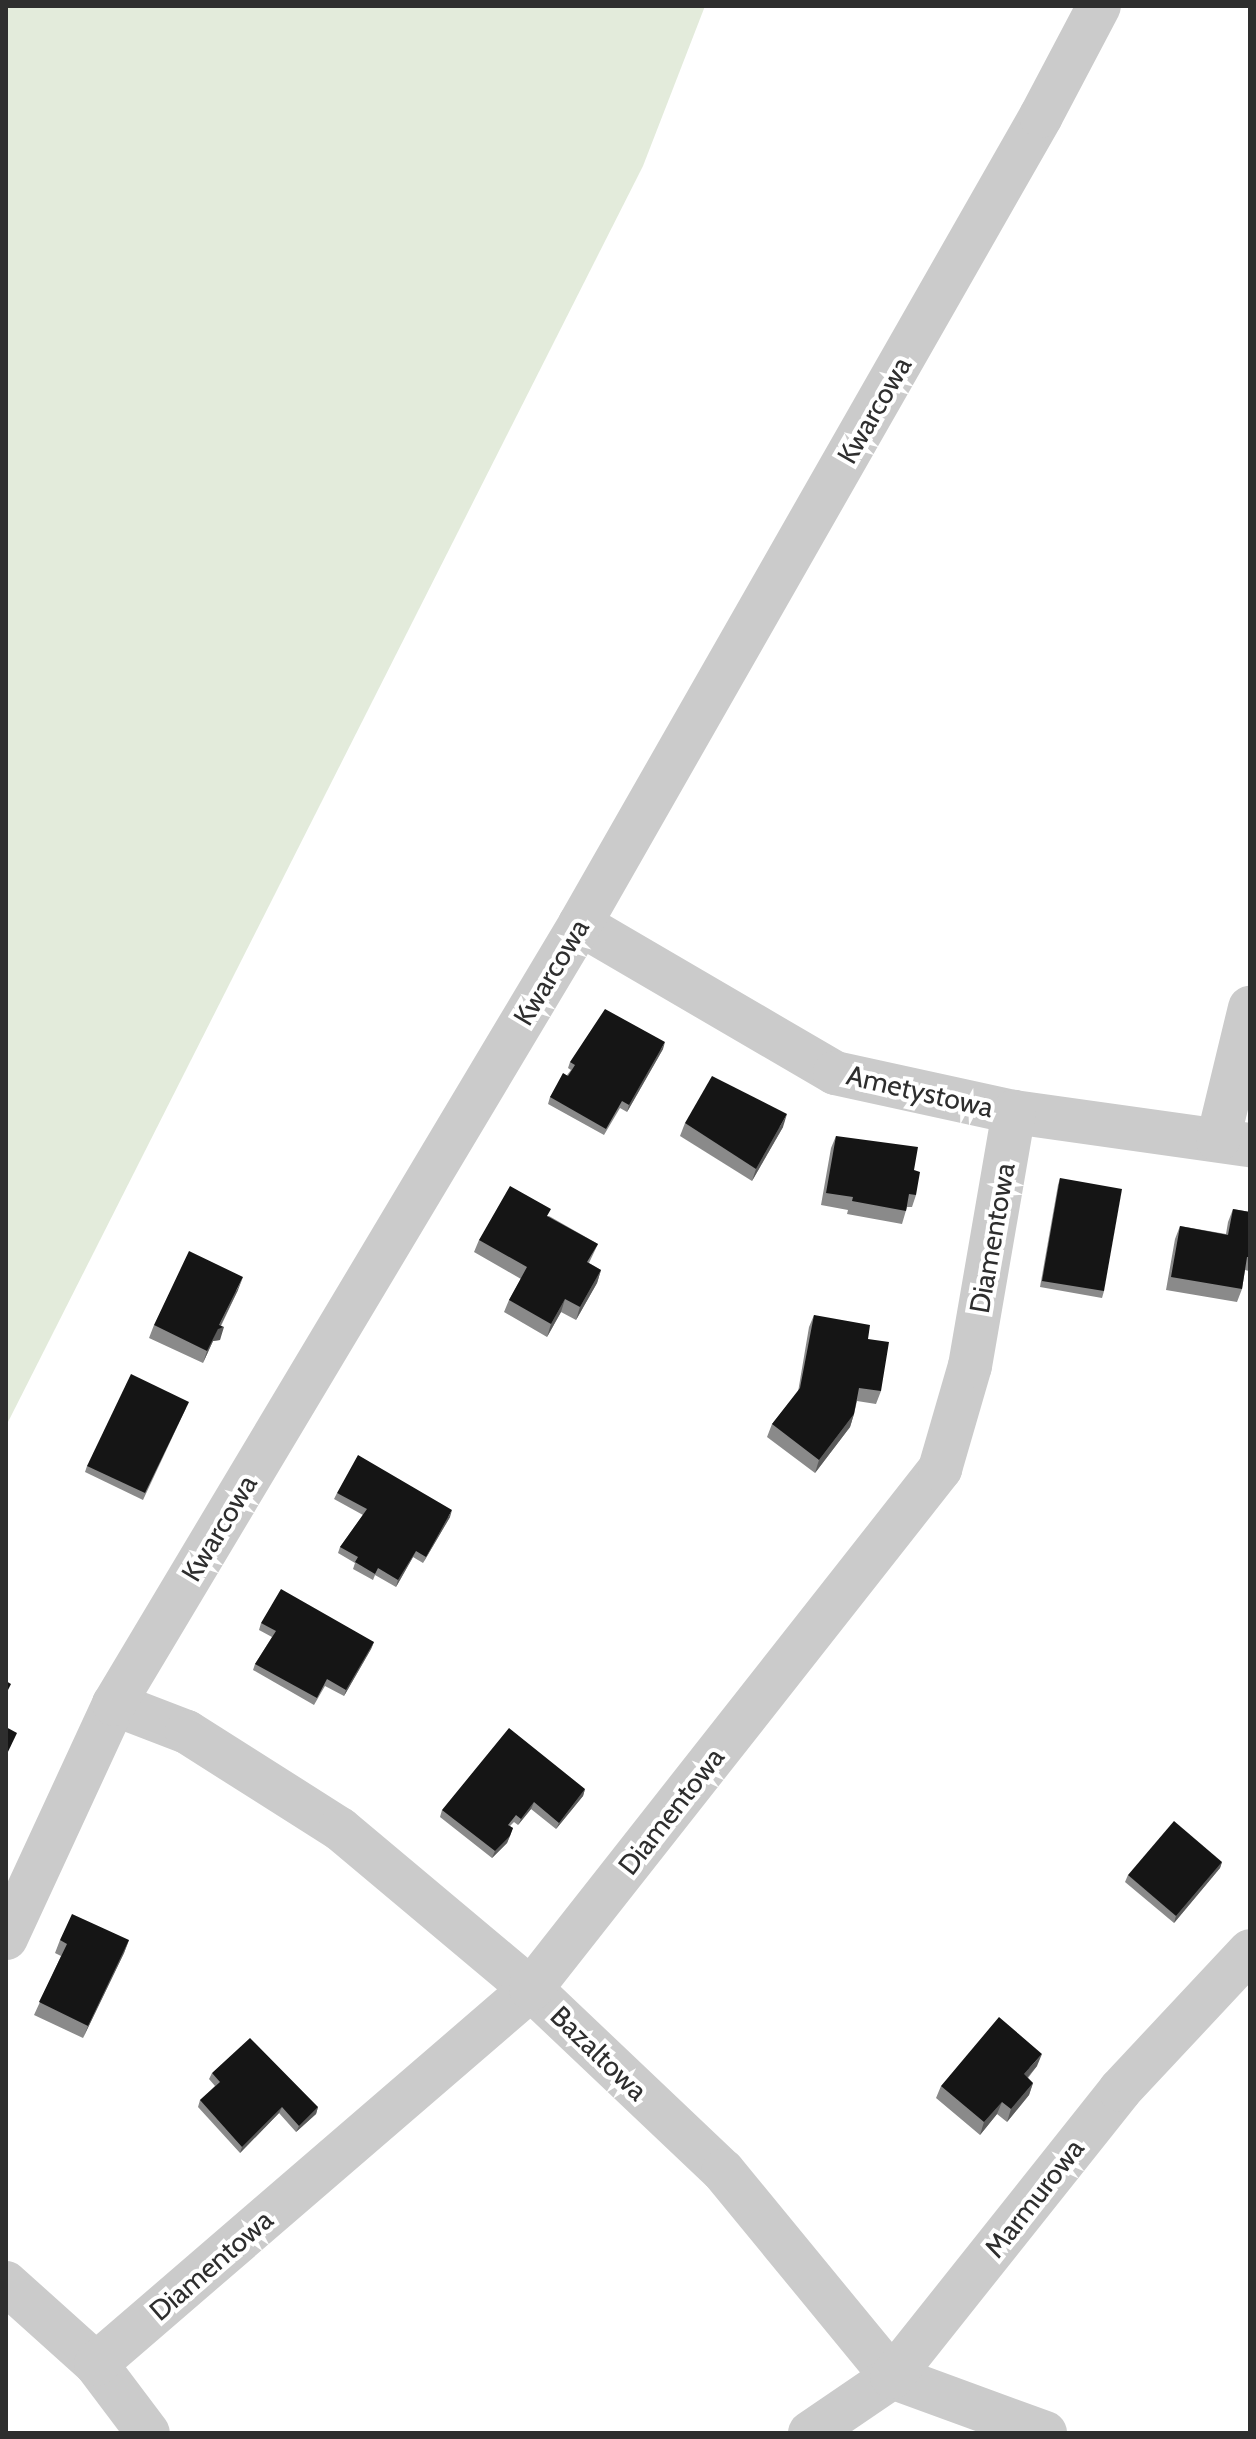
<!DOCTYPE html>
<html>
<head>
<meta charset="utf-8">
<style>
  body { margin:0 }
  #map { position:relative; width:1256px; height:2439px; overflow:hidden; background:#fff; font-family:Cabin,sans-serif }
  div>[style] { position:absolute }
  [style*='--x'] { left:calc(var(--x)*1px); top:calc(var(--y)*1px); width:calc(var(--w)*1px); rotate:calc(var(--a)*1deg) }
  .green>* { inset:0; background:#e3ebdb }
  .minor>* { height:44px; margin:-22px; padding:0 22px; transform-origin:22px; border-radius:22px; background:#cbcbcb }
  .wall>* { inset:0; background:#8a8a8a }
  .shaded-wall>* { inset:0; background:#5b5b5b }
  .building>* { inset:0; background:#151515 }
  span { translate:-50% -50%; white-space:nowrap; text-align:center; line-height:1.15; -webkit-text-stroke:8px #fff; paint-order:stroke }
  .street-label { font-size:28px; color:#2e2e2e }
  .frame { position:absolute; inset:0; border:8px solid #2e2e2e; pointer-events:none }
</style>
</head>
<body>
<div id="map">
  <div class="green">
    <i style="clip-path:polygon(6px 6px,705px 6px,643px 166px,6px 1426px)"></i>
  </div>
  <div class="minor">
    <i style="--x:580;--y:924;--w:295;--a:30.3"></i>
    <i style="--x:835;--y:1073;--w:183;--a:12.3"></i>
    <i style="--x:1014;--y:1112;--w:238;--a:8"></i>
    <i style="--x:1218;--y:1140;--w:136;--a:-76.4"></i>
    <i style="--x:114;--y:1704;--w:78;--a:21"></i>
    <i style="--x:187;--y:1732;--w:181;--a:32.4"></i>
    <i style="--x:340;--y:1829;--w:249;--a:40"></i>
    <i style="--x:531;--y:1989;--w:265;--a:43.5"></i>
    <i style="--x:723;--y:2171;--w:266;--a:50.6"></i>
    <i style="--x:892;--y:2377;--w:163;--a:20.1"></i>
    <i style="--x:6;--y:1938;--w:258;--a:-65.2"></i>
    <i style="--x:114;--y:1704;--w:909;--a:-59.14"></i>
    <i style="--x:580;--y:924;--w:930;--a:-60.29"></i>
    <i style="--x:1041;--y:116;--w:124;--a:-62.2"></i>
    <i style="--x:6;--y:2283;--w:121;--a:42"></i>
    <i style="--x:96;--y:2364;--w:86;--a:53"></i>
    <i style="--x:96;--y:2364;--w:574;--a:-40.76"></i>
    <i style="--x:531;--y:1989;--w:662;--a:-51.81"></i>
    <i style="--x:940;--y:1469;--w:107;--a:-73.8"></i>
    <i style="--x:970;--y:1366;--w:258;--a:-80.2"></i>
    <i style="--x:810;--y:2433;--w:99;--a:-34.3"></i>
    <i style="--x:892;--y:2377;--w:367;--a:-51.5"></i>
    <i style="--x:1120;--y:2090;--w:190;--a:-46.9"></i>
  </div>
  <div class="wall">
    <i style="clip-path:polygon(663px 1049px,627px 1112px,620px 1108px,604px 1135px,548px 1104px,550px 1097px,571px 1070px,568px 1068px,570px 1062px)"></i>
    <i style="clip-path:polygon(685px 1123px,783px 1127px,752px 1181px,680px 1136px)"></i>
    <i style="clip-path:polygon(836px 1136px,916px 1195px,912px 1207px,907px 1207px,902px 1224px,847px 1214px,848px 1210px,821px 1205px,831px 1148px)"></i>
    <i style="clip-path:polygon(1060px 1178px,1104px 1291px,1102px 1298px,1040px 1287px,1058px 1185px)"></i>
    <i style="clip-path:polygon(1233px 1209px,1250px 1212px,1250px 1269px,1249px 1271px,1245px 1270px,1242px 1289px,1237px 1302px,1166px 1290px,1175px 1239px,1180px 1226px,1226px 1234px,1228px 1222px)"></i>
    <i style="clip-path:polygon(549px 1216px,598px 1244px,589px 1263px,601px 1270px,597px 1283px,576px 1320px,561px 1312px,547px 1337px,504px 1312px,509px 1300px,521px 1279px,474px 1252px,479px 1240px)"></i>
    <i style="clip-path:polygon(238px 1290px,221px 1326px,220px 1340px,213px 1341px,203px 1363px,149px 1338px,154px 1325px)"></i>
    <i style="clip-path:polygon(814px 1315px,868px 1339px,881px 1391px,876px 1404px,857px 1401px,854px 1414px,850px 1427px,815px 1473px,767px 1437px,772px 1424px,798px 1392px,809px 1327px)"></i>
    <i style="clip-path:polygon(186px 1408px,143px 1500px,85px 1472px,87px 1466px)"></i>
    <i style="clip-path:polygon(337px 1493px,450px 1517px,423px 1563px,413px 1557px,396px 1587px,375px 1575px,373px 1580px,353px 1569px,355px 1563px,338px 1553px,340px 1547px,363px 1515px,334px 1499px)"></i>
    <i style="clip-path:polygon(261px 1623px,374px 1642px,371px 1649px,344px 1696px,325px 1686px,314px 1705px,253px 1670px,255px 1664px,272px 1637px,259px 1630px)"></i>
    <i style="clip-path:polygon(585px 1789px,583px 1796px,556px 1829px,531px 1809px,518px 1825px,514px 1822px,510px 1826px,513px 1828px,507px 1843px,492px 1858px,440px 1817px,442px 1810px)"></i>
    <i style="clip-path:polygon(1222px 1862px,1220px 1868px,1174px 1923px,1125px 1882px,1128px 1875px)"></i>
    <i style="clip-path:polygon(60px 1940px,129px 1940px,124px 1953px,83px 2038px,34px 2015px,61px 1956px,55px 1953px)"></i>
    <i style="clip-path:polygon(1037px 2066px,1028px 2078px,1033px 2083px,1029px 2095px,1007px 2122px,997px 2114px,980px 2135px,936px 2098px,941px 2086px)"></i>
    <i style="clip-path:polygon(212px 2073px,318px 2107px,316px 2114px,296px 2132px,279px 2113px,240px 2153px,198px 2107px,200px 2100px,215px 2086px,209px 2079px)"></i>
  </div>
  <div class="shaded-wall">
    <i style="clip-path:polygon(665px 1042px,663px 1049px,627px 1112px,629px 1105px)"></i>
    <i style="clip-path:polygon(787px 1114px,783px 1127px,752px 1181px,756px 1169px)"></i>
    <i style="clip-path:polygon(601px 1270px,597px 1283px,576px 1320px,580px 1307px)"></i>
    <i style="clip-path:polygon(243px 1277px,238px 1290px,219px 1328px,224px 1327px,220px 1340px,213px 1341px,203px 1363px,207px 1351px)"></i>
    <i style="clip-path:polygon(565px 1299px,561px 1312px,547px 1337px,551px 1324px)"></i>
    <i style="clip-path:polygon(854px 1414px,850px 1427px,815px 1473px,819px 1460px)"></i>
    <i style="clip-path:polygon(452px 1510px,450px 1517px,423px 1563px,426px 1557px)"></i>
    <i style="clip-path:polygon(416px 1551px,413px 1557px,396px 1587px,398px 1580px)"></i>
    <i style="clip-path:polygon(374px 1642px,371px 1649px,344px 1696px,346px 1690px)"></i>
    <i style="clip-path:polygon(585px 1789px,583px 1796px,556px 1829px,559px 1823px)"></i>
    <i style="clip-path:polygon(534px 1802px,531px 1809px,518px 1825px,521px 1819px)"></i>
    <i style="clip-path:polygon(510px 1836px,507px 1843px,492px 1858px,495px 1851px)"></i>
    <i style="clip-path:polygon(1222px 1862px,1220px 1868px,1174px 1923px,1176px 1916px)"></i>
    <i style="clip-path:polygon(129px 1940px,124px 1953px,83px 2038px,88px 2026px)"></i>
    <i style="clip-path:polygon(1042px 2054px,1037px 2066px,1019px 2087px,1024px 2074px)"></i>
    <i style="clip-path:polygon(1033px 2083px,1029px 2095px,1007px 2122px,1011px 2109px)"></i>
    <i style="clip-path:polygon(1002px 2102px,997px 2114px,980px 2135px,984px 2122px)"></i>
    <i style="clip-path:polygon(282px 2107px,279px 2113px,240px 2153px,242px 2147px)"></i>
    <i style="clip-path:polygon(318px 2107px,316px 2114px,296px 2132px,299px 2126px)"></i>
  </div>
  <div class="building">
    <i style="clip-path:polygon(605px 1009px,665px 1042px,629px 1105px,622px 1101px,606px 1129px,550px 1097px,563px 1073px,568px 1076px,575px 1065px,570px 1062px)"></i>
    <i style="clip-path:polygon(712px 1076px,787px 1114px,756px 1169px,685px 1123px)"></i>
    <i style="clip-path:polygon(836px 1136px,918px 1147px,914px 1170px,920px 1172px,916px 1195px,909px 1194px,906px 1211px,852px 1201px,853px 1197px,826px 1193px)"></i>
    <i style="clip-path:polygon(1060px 1178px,1122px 1189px,1104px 1291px,1042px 1281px)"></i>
    <i style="clip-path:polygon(510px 1186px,551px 1209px,547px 1216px,598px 1244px,587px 1262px,601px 1270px,580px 1307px,565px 1299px,551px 1324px,509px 1300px,527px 1267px,479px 1240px)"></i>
    <i style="clip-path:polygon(1233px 1209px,1250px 1212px,1250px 1257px,1247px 1257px,1242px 1289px,1171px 1277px,1180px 1226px,1228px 1235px)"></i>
    <i style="clip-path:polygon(189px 1251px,243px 1277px,219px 1325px,224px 1327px,218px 1329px,207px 1351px,154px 1325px)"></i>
    <i style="clip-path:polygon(814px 1315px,870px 1325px,868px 1339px,889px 1342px,881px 1391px,859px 1388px,854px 1414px,819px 1460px,772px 1424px,800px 1388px)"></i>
    <i style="clip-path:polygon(131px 1374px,189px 1402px,145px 1493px,87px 1466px)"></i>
    <i style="clip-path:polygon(358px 1455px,452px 1510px,426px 1557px,416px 1551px,398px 1580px,378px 1568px,375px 1574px,355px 1562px,358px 1557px,340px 1547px,367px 1509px,337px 1493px)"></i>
    <i style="clip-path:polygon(281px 1589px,374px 1642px,346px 1690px,327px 1679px,317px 1698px,255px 1664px,276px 1631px,261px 1623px)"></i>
    <i style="clip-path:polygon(6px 1681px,11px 1684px,6px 1694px)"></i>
    <i style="clip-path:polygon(6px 1727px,17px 1733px,6px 1756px)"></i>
    <i style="clip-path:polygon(509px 1728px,585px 1789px,559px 1823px,534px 1802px,521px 1819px,516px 1815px,508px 1825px,513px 1828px,510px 1836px,495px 1851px,442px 1810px)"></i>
    <i style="clip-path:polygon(1174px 1821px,1222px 1862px,1176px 1916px,1128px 1875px)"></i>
    <i style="clip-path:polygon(72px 1914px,129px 1940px,88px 2026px,39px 2002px,67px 1944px,60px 1940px)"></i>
    <i style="clip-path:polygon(999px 2017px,1042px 2054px,1024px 2074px,1033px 2083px,1011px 2109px,1002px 2102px,984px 2122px,941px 2086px)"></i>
    <i style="clip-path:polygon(250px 2038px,318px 2107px,299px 2126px,282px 2107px,242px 2147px,200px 2100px,220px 2082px,212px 2073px)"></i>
  </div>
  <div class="street-label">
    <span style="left:874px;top:410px;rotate:-60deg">Kwarcowa</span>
    <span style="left:551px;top:972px;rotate:-59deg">Kwarcowa</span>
    <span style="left:920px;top:1091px;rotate:13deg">Ametystowa</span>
    <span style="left:992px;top:1238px;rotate:-80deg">Diamentowa</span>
    <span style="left:219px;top:1528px;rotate:-59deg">Kwarcowa</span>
    <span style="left:671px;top:1811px;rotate:-52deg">Diamentowa</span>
    <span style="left:599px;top:2053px;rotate:44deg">Bazaltowa</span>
    <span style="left:1034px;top:2198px;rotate:-52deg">Marmurowa</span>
    <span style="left:211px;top:2265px;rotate:-41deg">Diamentowa</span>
  </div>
  <div class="frame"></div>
</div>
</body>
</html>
